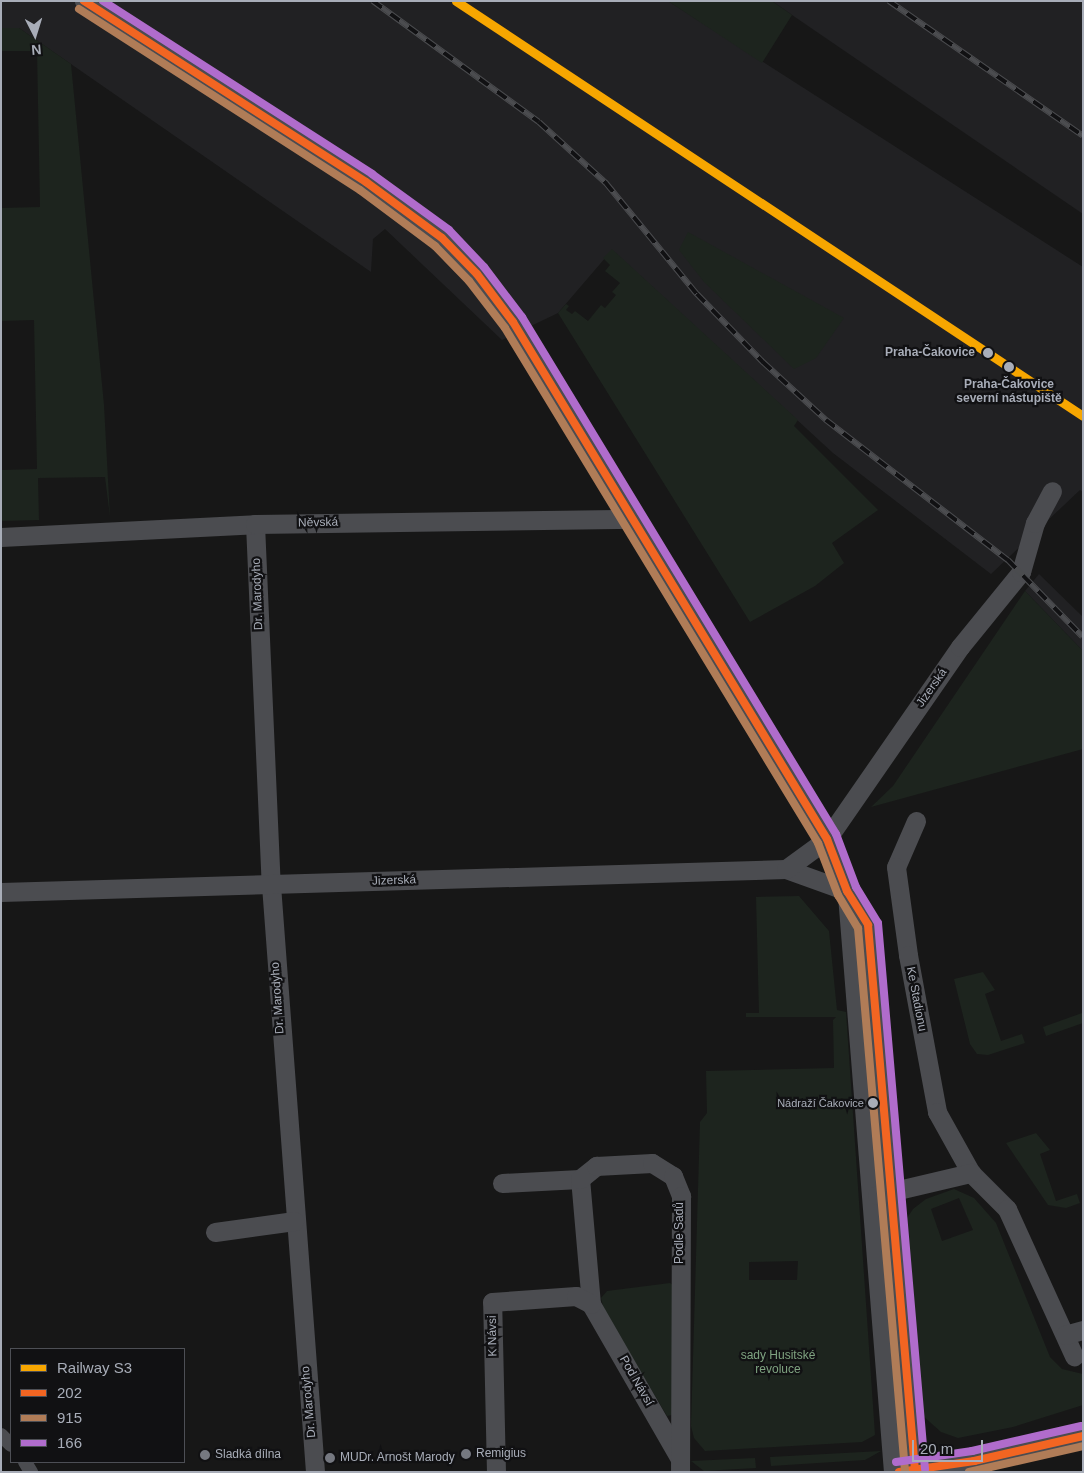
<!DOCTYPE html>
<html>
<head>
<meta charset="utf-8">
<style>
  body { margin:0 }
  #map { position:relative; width:1084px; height:1473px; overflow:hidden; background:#171717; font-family:Helvetica,sans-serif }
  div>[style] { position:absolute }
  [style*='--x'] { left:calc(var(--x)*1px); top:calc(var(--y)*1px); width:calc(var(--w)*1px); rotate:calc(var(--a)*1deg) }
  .built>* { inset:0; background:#212123 }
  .green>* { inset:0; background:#1d241e }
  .pedestrian>* { height:14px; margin:-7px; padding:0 7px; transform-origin:7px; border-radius:7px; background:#4b4c50 }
  .minor>* { height:19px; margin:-9.5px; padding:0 9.5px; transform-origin:9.5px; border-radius:9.5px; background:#4b4c50 }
  .tertiary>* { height:24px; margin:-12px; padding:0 12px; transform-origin:12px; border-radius:12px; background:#4b4c50 }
  .rail>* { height:5.5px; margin-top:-2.75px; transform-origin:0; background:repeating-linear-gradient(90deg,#111113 0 11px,#4b4c4f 0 22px); box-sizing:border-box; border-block:1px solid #4b4c4f }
  .bus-1>* { height:8px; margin:-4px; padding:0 4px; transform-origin:4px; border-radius:4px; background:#f26522 }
  .bus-2>* { height:8px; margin:-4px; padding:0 4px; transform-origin:4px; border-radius:4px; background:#b07c57 }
  .bus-3>* { height:8px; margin:-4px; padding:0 4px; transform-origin:4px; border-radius:4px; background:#b06ccc }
  .rail-1>* { height:9px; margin:-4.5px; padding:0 4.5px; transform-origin:4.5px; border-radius:4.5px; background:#f7a600 }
  .dots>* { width:14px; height:14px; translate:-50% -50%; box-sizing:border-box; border:2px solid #111113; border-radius:50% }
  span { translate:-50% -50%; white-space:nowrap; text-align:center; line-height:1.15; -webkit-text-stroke:4.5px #111113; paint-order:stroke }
  .bus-label { font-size:11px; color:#a8adb8 }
  .right { translate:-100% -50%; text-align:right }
  .stop-label { font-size:12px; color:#a8adb8; font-weight:700 }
  .street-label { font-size:12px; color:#a8adb8 }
  .park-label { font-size:12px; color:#7fa381 }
  .poi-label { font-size:12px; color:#a8adb8 }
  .left { translate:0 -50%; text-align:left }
  .frame { position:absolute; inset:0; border:2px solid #a8adb8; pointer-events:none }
  .legend { position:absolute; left:10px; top:1348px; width:175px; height:115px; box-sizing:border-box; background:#111113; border:1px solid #4d4f55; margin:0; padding:6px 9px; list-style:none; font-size:15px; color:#a8adb8 }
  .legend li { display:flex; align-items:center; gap:10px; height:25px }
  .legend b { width:25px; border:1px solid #4d4f55 }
  .north { position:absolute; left:10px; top:10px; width:50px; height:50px; -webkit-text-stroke:4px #111113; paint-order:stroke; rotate:175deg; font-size:14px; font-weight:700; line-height:20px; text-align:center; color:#a8adb8 }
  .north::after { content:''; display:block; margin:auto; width:18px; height:22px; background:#a8adb8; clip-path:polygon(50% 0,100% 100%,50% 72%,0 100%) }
  .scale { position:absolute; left:912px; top:1440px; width:71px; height:22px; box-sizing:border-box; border:2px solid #a8adb8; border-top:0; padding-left:6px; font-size:15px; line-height:18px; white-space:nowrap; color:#a8adb8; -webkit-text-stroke:4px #111113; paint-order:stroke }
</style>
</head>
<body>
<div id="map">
  <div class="built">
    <i style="clip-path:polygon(1px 1px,668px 1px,1083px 267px,1083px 492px,1080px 490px,991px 574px,833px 453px,612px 250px,558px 313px,502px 340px,385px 229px,373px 239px,371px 272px,19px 28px,1px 28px)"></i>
    <i style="clip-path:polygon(772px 1px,1083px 1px,1083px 214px,792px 15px)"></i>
    <i style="clip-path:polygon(1039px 574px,1083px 617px,1083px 651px,1025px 591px)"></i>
  </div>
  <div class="green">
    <i style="clip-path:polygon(668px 1px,772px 1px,792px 15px,762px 63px)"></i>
    <i style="clip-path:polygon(1px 28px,19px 28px,71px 64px,104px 405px,110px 517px,105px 477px,38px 478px,39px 520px,1px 521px,1px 470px,37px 469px,34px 320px,1px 321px,1px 208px,40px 207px,37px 51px,1px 51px)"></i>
    <i style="clip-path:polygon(688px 232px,844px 318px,816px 358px,794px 369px,704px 282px,679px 250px)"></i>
    <i style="clip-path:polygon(612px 249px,798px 420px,794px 426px,878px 510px,832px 543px,844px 563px,815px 586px,750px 622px,558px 313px,566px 304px,569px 306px,566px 310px,572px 314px,575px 311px,588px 321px,601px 305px,605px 308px,616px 295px,612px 292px,620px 283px,605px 271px,610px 265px,603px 258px)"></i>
    <i style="clip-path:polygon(1025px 591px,1083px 651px,1083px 749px,871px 807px,893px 786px)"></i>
    <i style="clip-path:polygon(evenodd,799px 896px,829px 931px,837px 1010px,846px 1012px,875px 1435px,862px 1442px,705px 1451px,694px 1438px,691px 1426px,700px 1122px,707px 1113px,706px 1071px,834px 1068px,833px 1020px,836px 1017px,746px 1017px,746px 1013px,759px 1013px,756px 897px,799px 896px,798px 1261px,797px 1280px,749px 1280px,749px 1262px,798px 1261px)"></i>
    <i style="clip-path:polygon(983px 972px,995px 990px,985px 994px,1001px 1041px,1022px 1034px,1025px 1043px,988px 1055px,977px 1054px,970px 1044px,954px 979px)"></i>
    <i style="clip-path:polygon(1082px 1013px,1083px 1023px,1046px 1036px,1043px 1027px)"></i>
    <i style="clip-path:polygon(1036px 1133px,1050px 1150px,1040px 1154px,1056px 1201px,1077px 1194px,1080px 1203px,1066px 1208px,1048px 1205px,1006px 1143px)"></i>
    <i style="clip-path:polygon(evenodd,954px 1189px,974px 1198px,996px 1223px,1050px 1357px,1062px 1369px,1083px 1374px,1083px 1405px,1013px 1427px,958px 1438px,941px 1432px,922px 1415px,917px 1398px,905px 1221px,913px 1209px,926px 1199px,954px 1189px,959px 1198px,973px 1230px,942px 1241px,931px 1209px,959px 1198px)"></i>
    <i style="clip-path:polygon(670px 1283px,673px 1285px,672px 1415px,667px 1416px,604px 1310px,601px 1298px,607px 1291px)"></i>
    <i style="clip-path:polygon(881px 1451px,865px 1460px,771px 1466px,770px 1457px)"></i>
    <i style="clip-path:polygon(755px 1458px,756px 1468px,704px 1471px,691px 1461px)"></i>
  </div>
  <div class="pedestrian">
    <i style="--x:1;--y:1435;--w:14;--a:45"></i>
    <i style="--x:25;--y:1462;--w:12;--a:59"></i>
  </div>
  <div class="minor">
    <i style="--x:84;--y:1;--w:335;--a:32.7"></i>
    <i style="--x:366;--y:182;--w:94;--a:36.4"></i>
    <i style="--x:442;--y:238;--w:50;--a:45.8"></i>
    <i style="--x:477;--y:274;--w:60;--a:53.1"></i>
    <i style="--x:513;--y:322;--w:232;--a:58.2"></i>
    <i style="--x:635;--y:519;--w:373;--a:59"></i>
    <i style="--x:827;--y:839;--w:56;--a:69"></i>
    <i style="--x:847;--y:891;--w:40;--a:58"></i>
    <i style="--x:868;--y:925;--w:547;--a:85.07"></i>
    <i style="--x:255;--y:524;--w:361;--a:87.5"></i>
    <i style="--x:271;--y:885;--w:589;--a:85.71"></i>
    <i style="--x:1;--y:537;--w:254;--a:-2.9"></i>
    <i style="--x:255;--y:524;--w:380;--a:-0.8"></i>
    <i style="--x:916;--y:821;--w:50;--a:113.5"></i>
    <i style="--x:896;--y:867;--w:89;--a:82.2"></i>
    <i style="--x:908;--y:955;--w:160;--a:79.5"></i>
    <i style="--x:937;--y:1112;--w:70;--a:60.9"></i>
    <i style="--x:971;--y:1173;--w:51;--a:45"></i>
    <i style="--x:1007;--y:1209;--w:162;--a:65.5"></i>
    <i style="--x:786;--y:869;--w:65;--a:19.8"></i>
    <i style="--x:1;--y:892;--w:785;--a:-1.68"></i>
    <i style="--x:786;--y:869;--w:51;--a:-36.2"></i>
    <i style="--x:827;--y:839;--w:234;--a:-55.3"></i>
    <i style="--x:960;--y:647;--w:97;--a:-50.9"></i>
    <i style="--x:1021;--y:572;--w:51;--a:-74.1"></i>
    <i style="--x:1035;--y:523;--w:36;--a:-62"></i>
    <i style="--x:847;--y:895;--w:579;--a:85.44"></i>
    <i style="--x:502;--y:1183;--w:78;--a:-2.9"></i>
    <i style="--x:877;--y:1195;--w:97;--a:-13.2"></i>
    <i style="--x:215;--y:1232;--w:80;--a:-7.9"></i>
    <i style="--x:1065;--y:1335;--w:19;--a:-16"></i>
    <i style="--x:680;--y:1459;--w:179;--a:-119.9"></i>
    <i style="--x:591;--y:1304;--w:125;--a:-95"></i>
    <i style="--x:580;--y:1179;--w:21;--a:-39"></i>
    <i style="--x:596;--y:1166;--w:56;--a:-3.1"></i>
    <i style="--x:652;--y:1163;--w:25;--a:32"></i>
    <i style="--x:673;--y:1176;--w:22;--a:68"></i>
    <i style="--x:681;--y:1196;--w:276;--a:90.2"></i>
    <i style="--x:496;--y:1472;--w:170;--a:-91.3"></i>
    <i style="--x:492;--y:1302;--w:84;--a:-4.1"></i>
    <i style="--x:576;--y:1296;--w:17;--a:28"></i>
  </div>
  <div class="tertiary">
    <i style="--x:897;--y:1472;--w:78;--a:-8.1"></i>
    <i style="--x:974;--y:1461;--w:112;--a:-12.9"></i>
  </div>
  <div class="rail">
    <i style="--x:373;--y:1;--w:205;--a:36.1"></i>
    <i style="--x:539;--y:122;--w:91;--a:42.3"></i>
    <i style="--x:606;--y:183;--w:144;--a:50.7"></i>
    <i style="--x:697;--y:294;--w:95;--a:45.9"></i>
    <i style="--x:763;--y:362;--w:86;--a:42.6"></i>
    <i style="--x:826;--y:420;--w:230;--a:37.6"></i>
    <i style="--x:1008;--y:560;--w:107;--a:45.8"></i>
    <i style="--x:889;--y:1;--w:236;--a:34.8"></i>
  </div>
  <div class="bus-1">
    <i style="--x:84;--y:1;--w:335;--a:32.7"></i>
    <i style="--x:366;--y:182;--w:94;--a:36.4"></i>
    <i style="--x:442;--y:238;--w:50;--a:45.8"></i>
    <i style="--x:477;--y:274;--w:60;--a:53.1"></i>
    <i style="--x:513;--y:322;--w:605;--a:58.73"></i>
    <i style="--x:827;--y:839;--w:56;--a:69"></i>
    <i style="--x:847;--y:891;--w:40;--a:58"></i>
    <i style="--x:868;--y:925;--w:547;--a:85.07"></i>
    <i style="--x:899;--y:1472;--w:76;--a:-8.3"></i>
    <i style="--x:974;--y:1461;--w:112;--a:-12.9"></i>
  </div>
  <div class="bus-2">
    <i style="--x:79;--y:9;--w:334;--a:32.8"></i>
    <i style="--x:360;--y:190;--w:94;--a:36.7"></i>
    <i style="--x:435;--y:246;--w:49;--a:45.8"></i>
    <i style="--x:469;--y:281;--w:59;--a:52.5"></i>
    <i style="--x:505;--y:328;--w:603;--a:58.71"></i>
    <i style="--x:818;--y:843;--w:56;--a:69"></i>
    <i style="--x:838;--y:895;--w:39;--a:59"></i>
    <i style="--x:858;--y:928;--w:545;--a:85.05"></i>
    <i style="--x:969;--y:1472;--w:117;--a:-12.8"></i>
  </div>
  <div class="bus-3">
    <i style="--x:103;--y:1;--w:320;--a:32.7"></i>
    <i style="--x:372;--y:174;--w:95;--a:36"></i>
    <i style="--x:449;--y:230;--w:51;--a:46.6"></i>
    <i style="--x:484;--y:267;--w:63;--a:52.8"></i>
    <i style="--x:522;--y:317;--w:605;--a:58.73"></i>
    <i style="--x:836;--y:834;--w:57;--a:69.3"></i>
    <i style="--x:856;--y:887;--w:42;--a:58.6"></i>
    <i style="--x:878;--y:923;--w:548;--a:85.08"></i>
    <i style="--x:896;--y:1462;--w:77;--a:-8.2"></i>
    <i style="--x:972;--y:1451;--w:112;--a:-12.9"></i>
  </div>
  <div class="rail-1">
    <i style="--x:456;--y:1;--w:752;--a:33.5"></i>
  </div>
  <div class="dots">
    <i style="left:988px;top:353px;background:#a8adb8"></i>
    <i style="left:1009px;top:367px;background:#a8adb8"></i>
    <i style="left:873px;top:1103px;background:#a8adb8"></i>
    <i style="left:466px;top:1454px;background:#757880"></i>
    <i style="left:205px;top:1455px;background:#757880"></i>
    <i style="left:330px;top:1458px;background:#757880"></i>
  </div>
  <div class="bus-label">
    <span class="right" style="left:864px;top:1103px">Nádraží Čakovice</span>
  </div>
  <div class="stop-label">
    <span class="right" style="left:975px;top:353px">Praha-Čakovice</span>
    <span style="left:1009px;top:392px">Praha-Čakovice<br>severní nástupiště</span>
  </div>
  <div class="street-label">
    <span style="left:318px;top:523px;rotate:-1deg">Něvská</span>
    <span style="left:258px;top:594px;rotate:-92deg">Dr. Marodyho</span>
    <span style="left:932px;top:688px;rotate:-55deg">Jizerská</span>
    <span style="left:394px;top:881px;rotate:-2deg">Jizerská</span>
    <span style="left:278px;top:998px;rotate:-94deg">Dr. Marodyho</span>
    <span style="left:916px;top:999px;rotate:79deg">Ke Stadionu</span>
    <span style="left:680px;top:1233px;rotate:-90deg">Podle Sadů</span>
    <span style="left:493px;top:1336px;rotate:-91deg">K Návsi</span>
    <span style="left:636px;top:1381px;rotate:60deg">Pod Návsí</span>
    <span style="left:309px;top:1402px;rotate:-95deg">Dr. Marodyho</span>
  </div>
  <div class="park-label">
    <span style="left:778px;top:1363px">sady Husitské<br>revoluce</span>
  </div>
  <div class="poi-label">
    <span class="left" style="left:476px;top:1454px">Remigius</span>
    <span class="left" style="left:215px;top:1455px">Sladká dílna</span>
    <span class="left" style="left:340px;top:1458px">MUDr. Arnošt Marody</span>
  </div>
  <div class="frame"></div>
  <ul class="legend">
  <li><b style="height:6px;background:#f7a600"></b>Railway S3</li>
  <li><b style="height:6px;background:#f26522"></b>202</li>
  <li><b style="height:6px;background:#b07c57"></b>915</li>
  <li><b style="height:6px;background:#b06ccc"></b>166</li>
  </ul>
  <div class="north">N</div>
  <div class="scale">20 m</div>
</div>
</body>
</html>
